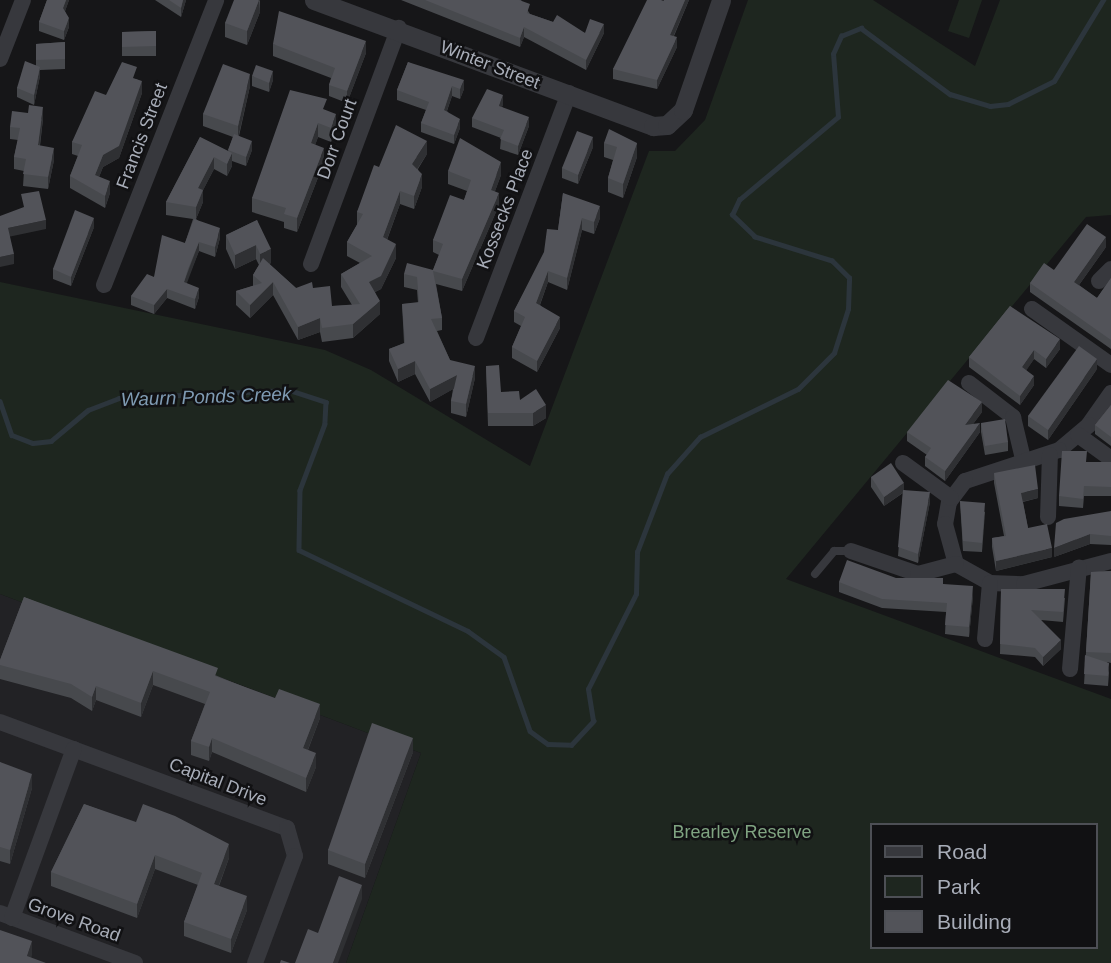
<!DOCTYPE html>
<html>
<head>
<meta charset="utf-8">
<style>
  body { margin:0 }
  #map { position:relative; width:1111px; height:963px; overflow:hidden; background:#161618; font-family:Helvetica,sans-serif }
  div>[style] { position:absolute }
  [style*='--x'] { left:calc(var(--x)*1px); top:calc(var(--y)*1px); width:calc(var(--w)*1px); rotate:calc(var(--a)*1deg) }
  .built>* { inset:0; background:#222225 }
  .green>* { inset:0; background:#1e261f }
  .stream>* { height:4.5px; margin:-2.25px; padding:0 2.25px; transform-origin:2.25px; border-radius:2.25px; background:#2c353c }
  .service>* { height:8px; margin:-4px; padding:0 4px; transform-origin:4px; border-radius:4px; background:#37383d }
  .minor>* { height:16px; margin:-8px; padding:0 8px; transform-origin:8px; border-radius:8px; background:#37383d }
  .tertiary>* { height:19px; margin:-9.5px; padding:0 9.5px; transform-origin:9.5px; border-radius:9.5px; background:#37383d }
  .wall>* { inset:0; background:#47494d }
  .shaded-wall>* { inset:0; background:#2f3033 }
  .building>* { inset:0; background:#525359 }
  span { translate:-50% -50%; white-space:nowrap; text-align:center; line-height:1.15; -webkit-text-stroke:5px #111113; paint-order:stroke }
  .street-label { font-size:18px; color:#a8adb8 }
  .park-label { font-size:18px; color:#7fa381 }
  .water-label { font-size:19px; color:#7f9bb3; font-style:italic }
  .legend { position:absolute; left:870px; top:823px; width:228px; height:126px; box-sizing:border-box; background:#111113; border:2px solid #4d4f55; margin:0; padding:9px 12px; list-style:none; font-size:21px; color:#a8adb8 }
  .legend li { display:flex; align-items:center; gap:14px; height:35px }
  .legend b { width:35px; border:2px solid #4d4f55 }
</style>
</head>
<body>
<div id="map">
  <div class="built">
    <i style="clip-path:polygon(0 594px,421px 753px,346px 963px,0 963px)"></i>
  </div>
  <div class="green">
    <i style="clip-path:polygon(evenodd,748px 0,873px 0,975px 66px,1000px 0,1111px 0,1111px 215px,1086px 217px,786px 579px,1111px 699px,1111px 963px,346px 963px,421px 753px,0 594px,0 282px,325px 350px,371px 370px,530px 466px,649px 151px,675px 151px,705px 120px,748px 0,871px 825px,1095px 825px,1095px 947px,871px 947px,871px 825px)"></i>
    <i style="clip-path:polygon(959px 0,982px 0,969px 38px,948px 31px)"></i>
  </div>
  <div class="stream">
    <i style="--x:0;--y:401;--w:36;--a:71"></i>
    <i style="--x:12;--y:435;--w:22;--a:21"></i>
    <i style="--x:33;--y:443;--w:18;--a:-6"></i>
    <i style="--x:51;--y:441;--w:48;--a:-40"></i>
    <i style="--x:88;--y:410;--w:33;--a:-21"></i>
    <i style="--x:119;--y:398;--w:170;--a:-2.7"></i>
    <i style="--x:289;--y:390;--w:39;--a:18"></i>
    <i style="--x:326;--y:402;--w:22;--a:93"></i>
    <i style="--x:325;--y:424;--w:71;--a:110.7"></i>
    <i style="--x:300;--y:490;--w:60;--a:91"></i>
    <i style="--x:299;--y:550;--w:187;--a:25.6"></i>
    <i style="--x:468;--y:631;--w:44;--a:35.8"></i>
    <i style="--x:504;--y:657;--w:78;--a:70.6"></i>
    <i style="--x:530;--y:731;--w:22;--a:36"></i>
    <i style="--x:548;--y:744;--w:23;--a:2"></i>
    <i style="--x:571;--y:745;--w:33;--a:-47"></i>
    <i style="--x:593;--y:721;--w:32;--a:-99"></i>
    <i style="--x:588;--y:689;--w:106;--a:-63.2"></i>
    <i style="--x:636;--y:594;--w:42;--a:-88.6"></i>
    <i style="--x:637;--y:552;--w:84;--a:-69"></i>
    <i style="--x:667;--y:474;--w:50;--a:-48.3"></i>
    <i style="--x:700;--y:437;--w:109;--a:-26.1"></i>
    <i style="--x:798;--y:389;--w:51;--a:-45"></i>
    <i style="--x:834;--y:353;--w:46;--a:-72.3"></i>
    <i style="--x:848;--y:309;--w:31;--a:-88"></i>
    <i style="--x:849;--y:278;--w:24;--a:-135"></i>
    <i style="--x:832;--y:261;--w:81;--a:-162.7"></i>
    <i style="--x:755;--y:237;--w:32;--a:-136"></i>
    <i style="--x:732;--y:215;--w:17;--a:-65"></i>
    <i style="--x:739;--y:200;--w:129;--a:-40"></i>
    <i style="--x:838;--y:117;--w:63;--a:-94.5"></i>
    <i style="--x:833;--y:54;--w:20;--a:-66"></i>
    <i style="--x:841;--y:36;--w:22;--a:-22"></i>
    <i style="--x:861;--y:28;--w:111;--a:36.6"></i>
    <i style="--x:950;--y:94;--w:42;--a:16.7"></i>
    <i style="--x:990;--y:106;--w:18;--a:-6"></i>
    <i style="--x:1008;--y:104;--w:51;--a:-26.6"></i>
    <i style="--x:1054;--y:81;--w:95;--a:-58.8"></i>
  </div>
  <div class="service">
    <i style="--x:815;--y:574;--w:30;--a:-50"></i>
    <i style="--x:834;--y:551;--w:17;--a:0"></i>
  </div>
  <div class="minor">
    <i style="--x:0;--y:59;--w:63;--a:-68.7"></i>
    <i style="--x:311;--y:264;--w:252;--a:-69.6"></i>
    <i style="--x:1099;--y:281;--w:17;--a:-45"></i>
    <i style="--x:104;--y:285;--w:306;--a:-68.5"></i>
    <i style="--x:1032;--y:309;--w:97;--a:35.3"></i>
    <i style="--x:476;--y:338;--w:262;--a:-69.2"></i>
    <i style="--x:969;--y:383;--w:56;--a:37.7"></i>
    <i style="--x:1013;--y:417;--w:47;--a:76.6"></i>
    <i style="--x:1111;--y:393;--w:39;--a:125"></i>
    <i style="--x:1089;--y:425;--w:39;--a:140"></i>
    <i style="--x:1059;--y:450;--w:99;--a:161.7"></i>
    <i style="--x:965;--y:481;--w:26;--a:127"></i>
    <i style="--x:949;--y:502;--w:22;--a:100"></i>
    <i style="--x:945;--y:524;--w:41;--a:74.6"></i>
    <i style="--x:956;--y:564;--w:39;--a:29"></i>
    <i style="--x:990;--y:583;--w:34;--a:2"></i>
    <i style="--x:1024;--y:584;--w:90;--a:-14.8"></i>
    <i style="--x:1078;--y:435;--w:41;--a:36"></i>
    <i style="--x:903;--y:463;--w:59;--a:36.1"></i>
    <i style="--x:1048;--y:517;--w:62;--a:-88.2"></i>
    <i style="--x:851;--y:551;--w:71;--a:18.9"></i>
    <i style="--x:918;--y:574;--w:39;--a:-15"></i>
    <i style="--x:985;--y:639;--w:56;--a:-84.9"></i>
    <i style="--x:1070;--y:669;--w:102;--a:-85"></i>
    <i style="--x:0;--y:722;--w:306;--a:20.3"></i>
    <i style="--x:287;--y:828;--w:29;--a:74"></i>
    <i style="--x:295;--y:856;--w:114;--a:110.5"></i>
    <i style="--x:0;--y:913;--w:144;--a:20.3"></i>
    <i style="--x:12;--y:918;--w:180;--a:-69.9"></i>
  </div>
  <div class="tertiary">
    <i style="--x:314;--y:0;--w:362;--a:20.4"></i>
    <i style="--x:653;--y:126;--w:14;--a:-4"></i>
    <i style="--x:667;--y:125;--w:22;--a:-43"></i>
    <i style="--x:683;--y:110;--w:116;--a:-70.9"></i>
  </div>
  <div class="wall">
    <i style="clip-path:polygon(47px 0,69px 0,65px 11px,69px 27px,64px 40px,39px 31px,39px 22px)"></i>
    <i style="clip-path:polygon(155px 0,186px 0,181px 17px)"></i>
    <i style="clip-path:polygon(260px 0,260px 12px,247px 45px,225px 37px,225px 23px)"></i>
    <i style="clip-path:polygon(401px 0,521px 0,530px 14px,585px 33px,604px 33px,586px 70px,524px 37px,520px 47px)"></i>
    <i style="clip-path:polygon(664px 0,689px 0,674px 36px,677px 47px,657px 89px,613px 79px,613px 69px)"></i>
    <i style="clip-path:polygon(156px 31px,156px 56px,122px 56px,122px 32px)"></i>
    <i style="clip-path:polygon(65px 42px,65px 69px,40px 70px,40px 76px,34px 105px,17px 97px,17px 88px,36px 65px,36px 44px)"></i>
    <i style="clip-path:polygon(273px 44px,366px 53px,347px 103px,329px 96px,329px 85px,331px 78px,273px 56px)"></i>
    <i style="clip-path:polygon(408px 62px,464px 89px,460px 99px,452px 96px,447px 111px,460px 128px,454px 144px,421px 132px,421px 123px,426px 110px,397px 100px,397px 90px)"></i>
    <i style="clip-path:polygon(252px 76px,273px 80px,269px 92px,252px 86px)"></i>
    <i style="clip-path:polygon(137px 79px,142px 93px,119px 158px,103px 167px,99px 177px,110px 193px,105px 208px,70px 188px,70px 176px,78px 156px,72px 154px,72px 142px,106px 95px)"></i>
    <i style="clip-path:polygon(250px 86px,239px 136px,252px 150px,246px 166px,232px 161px,232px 166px,227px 176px,214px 169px,203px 190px,203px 202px,196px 219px,220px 238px,215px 257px,199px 251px,188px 278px,186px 283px,199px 297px,195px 309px,167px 298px,154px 314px,131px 305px,131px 296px,154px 277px,185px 243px,193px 219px,166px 215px,166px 202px,200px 137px,228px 151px,233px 137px,203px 126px,203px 114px)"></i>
    <i style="clip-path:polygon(503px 104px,502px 107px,529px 126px,518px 155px,500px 149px,501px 138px,472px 127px,472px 118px)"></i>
    <i style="clip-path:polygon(327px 111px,336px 128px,331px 142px,318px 137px,315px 145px,324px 162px,297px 232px,284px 228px,284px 222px,252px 212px,252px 198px)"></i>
    <i style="clip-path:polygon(43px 119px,40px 146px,54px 160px,48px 189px,23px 186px,24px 171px,14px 169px,14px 157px,18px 140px,10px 139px,10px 127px)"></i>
    <i style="clip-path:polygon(604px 143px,637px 143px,637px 157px,623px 198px,608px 192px,608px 178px,613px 160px,604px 157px)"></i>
    <i style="clip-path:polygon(593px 147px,578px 184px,562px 178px,562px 168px)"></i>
    <i style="clip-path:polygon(427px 154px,418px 169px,422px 187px,414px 209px,400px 204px,387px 240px,396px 258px,381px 289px,375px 292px,380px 314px,353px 338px,322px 342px,320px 332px,298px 340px,273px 295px,250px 318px,236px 305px,236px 291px,253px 286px,253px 275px,259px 265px,256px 259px,235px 269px,226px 249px,226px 235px,257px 220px,271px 263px,269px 264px,296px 288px,313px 288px,332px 306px,352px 305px,341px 287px,341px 274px,360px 263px,347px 256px,347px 242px,357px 225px,357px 212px,379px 167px)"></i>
    <i style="clip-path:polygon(448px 171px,501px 175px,495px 191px,499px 205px,462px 291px,436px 284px,442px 318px,442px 330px,437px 331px,450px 360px,475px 378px,466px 417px,451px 413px,451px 401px,453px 389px,430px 402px,415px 374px,398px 382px,389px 361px,389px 349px,404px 343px,402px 304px,418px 303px,417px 290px,404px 287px,404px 274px,433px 270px,439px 255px,433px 252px,433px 240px,464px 200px,467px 191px,448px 184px)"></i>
    <i style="clip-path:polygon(563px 193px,600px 218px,594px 234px,582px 230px,567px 290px,548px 282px,540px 305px,560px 328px,537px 372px,512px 358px,512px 347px,521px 326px,514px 322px,514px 311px,558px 230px)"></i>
    <i style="clip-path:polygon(94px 227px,71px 286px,53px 279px,53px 269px)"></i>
    <i style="clip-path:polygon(1106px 247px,1079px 285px,1097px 298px,1111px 278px,1111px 349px,1030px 292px,1030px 283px,1054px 270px)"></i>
    <i style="clip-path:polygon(1010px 306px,1060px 349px,1046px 368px,1034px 359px,1026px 370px,1034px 385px,1020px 405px,969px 367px,969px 357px)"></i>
    <i style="clip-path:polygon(486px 366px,501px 392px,520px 400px,546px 418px,533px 426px,488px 426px)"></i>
    <i style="clip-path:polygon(1097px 369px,1048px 440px,1028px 426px,1028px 416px)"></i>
    <i style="clip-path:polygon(1111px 405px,1111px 446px,1095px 434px,1095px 425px)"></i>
    <i style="clip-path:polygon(982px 412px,973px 424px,980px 432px,945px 481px,925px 466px,925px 457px,927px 455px,907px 441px,907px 432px)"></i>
    <i style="clip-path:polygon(981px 423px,1008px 442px,1008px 451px,985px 455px,981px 432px)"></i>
    <i style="clip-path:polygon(1087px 462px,1111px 462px,1111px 496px,1084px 496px,1083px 508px,1059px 506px,1059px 496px)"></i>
    <i style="clip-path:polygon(994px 473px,1038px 498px,1023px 502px,1028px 528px,1052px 557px,996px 571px,992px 547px,992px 538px,1004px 536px,994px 483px)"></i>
    <i style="clip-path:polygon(871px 477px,904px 490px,930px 502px,918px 563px,898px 556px,903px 493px,884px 506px,871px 487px)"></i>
    <i style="clip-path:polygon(960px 501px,985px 512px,982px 552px,963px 551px)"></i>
    <i style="clip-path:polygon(1111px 511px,1111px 545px,1090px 544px,1054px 557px)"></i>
    <i style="clip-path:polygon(1111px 571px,1111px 663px,1107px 662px,1109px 673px,1108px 686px,1084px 684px,1091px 572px)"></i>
    <i style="clip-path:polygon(896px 578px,943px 584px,973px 596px,969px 637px,945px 634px,946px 612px,882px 608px,839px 592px,839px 582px)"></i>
    <i style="clip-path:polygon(1001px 589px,1065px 598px,1063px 622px,1041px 620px,1061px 649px,1043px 666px,1035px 657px,1000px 654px)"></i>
    <i style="clip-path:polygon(24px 597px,320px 718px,308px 750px,316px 767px,306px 792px,212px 752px,209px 761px,191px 755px,191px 741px,205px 704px,153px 685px,141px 717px,96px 700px,92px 711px,71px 698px,0 679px,0 660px)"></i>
    <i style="clip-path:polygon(413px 752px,365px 878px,328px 864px,328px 850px)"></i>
    <i style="clip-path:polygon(0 762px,32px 788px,10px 864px,0 861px)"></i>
    <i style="clip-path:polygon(84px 804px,229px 858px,219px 886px,247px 910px,231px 953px,184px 936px,184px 922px,198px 885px,155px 869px,137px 918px,51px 886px,51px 872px)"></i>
  </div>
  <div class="shaded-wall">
    <i style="clip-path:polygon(66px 0,69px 0,63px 17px,63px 8px)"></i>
    <i style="clip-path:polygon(183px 0,186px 0,181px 17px,181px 8px)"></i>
    <i style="clip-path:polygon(259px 0,260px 12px,247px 45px,247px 31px)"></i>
    <i style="clip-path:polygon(685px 0,689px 0,670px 44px,670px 35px)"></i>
    <i style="clip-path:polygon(69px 18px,69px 27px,64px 40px,64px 31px)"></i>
    <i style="clip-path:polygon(604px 24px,604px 33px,586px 70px,586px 60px)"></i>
    <i style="clip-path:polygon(524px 27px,524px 37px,520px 47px,520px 38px)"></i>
    <i style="clip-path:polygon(677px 37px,677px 47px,657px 89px,657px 80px)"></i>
    <i style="clip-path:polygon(366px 41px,366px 53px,347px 103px,347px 91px)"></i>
    <i style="clip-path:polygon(40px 67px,40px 76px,34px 105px,34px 95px)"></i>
    <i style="clip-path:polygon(273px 71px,273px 80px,269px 92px,269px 83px)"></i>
    <i style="clip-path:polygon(250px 74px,250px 86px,238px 138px,238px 126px)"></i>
    <i style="clip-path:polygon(464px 80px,464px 89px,460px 99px,460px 89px)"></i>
    <i style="clip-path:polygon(142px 81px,142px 93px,119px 158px,103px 167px,95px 187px,95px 175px,103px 155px)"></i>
    <i style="clip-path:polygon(452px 86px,452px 96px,444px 119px,444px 110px)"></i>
    <i style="clip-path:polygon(503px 95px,503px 104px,499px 115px,499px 106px)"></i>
    <i style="clip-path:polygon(43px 107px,43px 119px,38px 157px,38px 145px)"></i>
    <i style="clip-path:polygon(336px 114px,336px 128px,331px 142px,331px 128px)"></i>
    <i style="clip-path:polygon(529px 117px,529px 126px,518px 155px,518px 146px)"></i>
    <i style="clip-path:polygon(460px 119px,460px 128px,454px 144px,454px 135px)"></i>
    <i style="clip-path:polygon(318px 123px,318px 137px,311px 157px,311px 143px)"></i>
    <i style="clip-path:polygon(593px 137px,593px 147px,578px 184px,578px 175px)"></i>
    <i style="clip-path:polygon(252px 141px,252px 150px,246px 166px,246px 157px)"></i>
    <i style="clip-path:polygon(427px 141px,427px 154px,412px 177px,412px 164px)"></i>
    <i style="clip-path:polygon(637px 143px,637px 157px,623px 198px,623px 184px)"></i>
    <i style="clip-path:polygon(54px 148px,54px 160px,48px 189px,48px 177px)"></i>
    <i style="clip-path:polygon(324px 148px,324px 162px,297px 232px,297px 218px)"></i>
    <i style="clip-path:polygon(232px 153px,232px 166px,227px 176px,227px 164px)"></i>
    <i style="clip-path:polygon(214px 157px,214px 169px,198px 200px,198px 188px)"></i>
    <i style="clip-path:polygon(501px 162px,501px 175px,491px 202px,491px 190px)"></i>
    <i style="clip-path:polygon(422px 174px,422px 187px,414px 209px,414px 196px)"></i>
    <i style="clip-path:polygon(110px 181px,110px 193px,105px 208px,105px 196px)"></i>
    <i style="clip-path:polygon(203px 190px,203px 202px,196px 219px,196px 207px)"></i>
    <i style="clip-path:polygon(400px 191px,400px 204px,383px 250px,383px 237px)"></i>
    <i style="clip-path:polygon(499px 193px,499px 205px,462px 291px,462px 279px)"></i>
    <i style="clip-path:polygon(600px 206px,600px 218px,594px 234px,594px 222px)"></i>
    <i style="clip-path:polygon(94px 218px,94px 227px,71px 286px,71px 277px)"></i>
    <i style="clip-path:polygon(582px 218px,582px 230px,567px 290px,567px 278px)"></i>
    <i style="clip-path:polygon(46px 220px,46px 229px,8px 237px,8px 228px)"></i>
    <i style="clip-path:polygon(220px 228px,220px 238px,215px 257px,215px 247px)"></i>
    <i style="clip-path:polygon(1106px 237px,1106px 247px,1074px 292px,1074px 282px)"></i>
    <i style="clip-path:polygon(199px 242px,199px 251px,184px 291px,184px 282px)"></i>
    <i style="clip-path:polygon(396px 244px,396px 258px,381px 289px,369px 295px,369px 282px)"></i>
    <i style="clip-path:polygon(256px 245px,256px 259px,235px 269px,235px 255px)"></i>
    <i style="clip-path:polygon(271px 249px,271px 263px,260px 268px,260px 254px)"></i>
    <i style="clip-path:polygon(14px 254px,14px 264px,0 267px,0 257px)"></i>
    <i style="clip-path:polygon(548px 271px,548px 282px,536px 315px,536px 303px)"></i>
    <i style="clip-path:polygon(273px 282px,273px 295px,250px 318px,250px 305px)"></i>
    <i style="clip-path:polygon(199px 288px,199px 297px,195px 309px,195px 299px)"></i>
    <i style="clip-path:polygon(167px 289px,167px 298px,154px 314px,154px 305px)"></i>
    <i style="clip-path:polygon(380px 301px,380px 314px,353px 338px,353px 324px)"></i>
    <i style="clip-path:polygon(560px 317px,560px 328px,537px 372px,537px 361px)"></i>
    <i style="clip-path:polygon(320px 318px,320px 332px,298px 340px,298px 327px)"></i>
    <i style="clip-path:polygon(1060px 339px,1060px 349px,1046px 368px,1046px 359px)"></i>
    <i style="clip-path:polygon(1034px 350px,1034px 359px,1022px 377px,1022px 367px)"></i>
    <i style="clip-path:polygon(1097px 359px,1097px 369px,1048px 440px,1048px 430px)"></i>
    <i style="clip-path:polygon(415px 361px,415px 374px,398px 382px,398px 369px)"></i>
    <i style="clip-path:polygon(475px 366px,475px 378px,466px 417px,466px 404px)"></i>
    <i style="clip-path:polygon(457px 375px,457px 387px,430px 402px,430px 389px)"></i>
    <i style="clip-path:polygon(1034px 376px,1034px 385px,1020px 405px,1020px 396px)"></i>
    <i style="clip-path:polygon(982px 402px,982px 412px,965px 435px,965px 425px)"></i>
    <i style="clip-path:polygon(546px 405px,546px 418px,533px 426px,533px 413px)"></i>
    <i style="clip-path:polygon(980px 423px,980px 432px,945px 481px,945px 471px)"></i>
    <i style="clip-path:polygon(904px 483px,904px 492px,884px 506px,884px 497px)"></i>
    <i style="clip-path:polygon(1038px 489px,1038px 498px,1021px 502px,1021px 493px)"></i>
    <i style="clip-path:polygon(930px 492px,930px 502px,918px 563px,918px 554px)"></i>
    <i style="clip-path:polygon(1090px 534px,1090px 544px,1054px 557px,1054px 548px)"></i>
    <i style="clip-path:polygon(1052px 548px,1052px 557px,996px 571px,996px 561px)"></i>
    <i style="clip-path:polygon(973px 586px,973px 596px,969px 637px,969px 627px)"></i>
    <i style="clip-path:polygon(1061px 640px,1061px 649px,1043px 666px,1043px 657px)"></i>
    <i style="clip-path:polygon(153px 671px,153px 685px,141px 717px,141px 703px)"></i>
    <i style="clip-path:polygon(96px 686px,96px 700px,92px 711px,92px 697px)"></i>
    <i style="clip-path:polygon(320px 704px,320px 718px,303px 762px,303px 748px)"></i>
    <i style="clip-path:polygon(212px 738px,212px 752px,209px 761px,209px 747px)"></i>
    <i style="clip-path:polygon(413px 738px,413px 752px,365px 878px,365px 864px)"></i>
    <i style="clip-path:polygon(316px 753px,316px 767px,306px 792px,306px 778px)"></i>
    <i style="clip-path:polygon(32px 774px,32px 788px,10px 864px,10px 850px)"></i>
    <i style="clip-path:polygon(229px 844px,229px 858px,214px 898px,214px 884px)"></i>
    <i style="clip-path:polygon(155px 855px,155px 869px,137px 918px,137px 904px)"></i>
    <i style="clip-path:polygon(362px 885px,362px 899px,338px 963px,333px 963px)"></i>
    <i style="clip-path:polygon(247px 896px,247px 910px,231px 953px,231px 939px)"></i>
    <i style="clip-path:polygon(32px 941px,32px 955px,30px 963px,27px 956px)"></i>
  </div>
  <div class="building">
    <i style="clip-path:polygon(47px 0,66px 0,63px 8px,69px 18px,64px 31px,39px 22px)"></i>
    <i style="clip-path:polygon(169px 0,183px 0,181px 8px)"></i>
    <i style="clip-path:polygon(234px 0,259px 0,247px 31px,225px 23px)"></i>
    <i style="clip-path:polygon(425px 0,519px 0,530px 4px,527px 13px,553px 22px,557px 15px,585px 33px,590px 19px,604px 24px,586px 60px,524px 27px,520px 38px)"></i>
    <i style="clip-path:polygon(647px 0,661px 0,664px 1px,664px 0,685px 0,670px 35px,677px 37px,657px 80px,613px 69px)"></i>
    <i style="clip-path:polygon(279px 11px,366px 41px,347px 91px,329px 85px,335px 68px,273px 44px)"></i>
    <i style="clip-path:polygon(156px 31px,156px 46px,122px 47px,122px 32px)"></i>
    <i style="clip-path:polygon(65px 42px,65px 59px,36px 60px,36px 44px)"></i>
    <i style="clip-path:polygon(25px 61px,40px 67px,34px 95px,17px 88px)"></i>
    <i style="clip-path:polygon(122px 62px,137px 67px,133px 78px,142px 81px,119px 146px,103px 155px,95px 175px,110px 181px,105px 196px,70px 176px,82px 145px,72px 142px,95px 91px,106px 95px)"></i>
    <i style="clip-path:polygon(408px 62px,464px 80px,460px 89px,452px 86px,444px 110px,460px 119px,454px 135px,421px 123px,429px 102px,397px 90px)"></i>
    <i style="clip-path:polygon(223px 64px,250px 74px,238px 126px,203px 114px)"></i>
    <i style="clip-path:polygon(256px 65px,273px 71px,269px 83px,252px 76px)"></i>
    <i style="clip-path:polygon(487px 89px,503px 95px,499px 106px,529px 117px,518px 146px,500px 139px,504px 130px,472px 118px)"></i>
    <i style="clip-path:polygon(290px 90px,327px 99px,323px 109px,336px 114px,331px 128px,318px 123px,311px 143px,324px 148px,297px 218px,284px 214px,286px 208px,252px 198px)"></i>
    <i style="clip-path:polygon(29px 105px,43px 107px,38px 145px,54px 148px,48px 177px,23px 174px,26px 159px,14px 157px,20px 128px,10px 127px,12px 111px,28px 113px)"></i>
    <i style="clip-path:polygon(396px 125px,427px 141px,412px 164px,422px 174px,414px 196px,400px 191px,383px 237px,396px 244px,381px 276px,369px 282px,380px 301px,353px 324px,322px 328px,320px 318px,298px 327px,273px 282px,250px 305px,236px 291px,262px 283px,253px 275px,263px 258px,296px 288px,312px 282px,313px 288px,330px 286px,332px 306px,360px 304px,341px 274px,372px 256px,347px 242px,363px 214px,357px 212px,374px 165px,379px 167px)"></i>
    <i style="clip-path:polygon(609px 129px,637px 143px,623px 184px,608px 178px,617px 147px,604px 143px)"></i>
    <i style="clip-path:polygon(577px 131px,593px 137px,578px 175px,562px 168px)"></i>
    <i style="clip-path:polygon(234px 134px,252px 141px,246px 157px,228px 150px)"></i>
    <i style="clip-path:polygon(200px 137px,232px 153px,227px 164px,214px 157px,198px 188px,203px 190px,196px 207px,166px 202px)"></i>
    <i style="clip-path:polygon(460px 138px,501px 162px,491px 190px,499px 193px,462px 279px,433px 271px,442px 318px,431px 319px,450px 360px,475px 366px,466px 404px,451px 401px,457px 375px,430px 389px,415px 361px,398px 369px,389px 349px,405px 343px,402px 304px,419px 302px,417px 277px,404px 274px,407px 263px,433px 270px,443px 244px,433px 240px,450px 195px,464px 200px,471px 180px,448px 171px)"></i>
    <i style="clip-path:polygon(39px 191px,46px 220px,8px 228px,14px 254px,0 257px,0 216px,24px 207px,21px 194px)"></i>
    <i style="clip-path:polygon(563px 193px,600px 206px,594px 222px,582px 218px,567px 278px,548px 271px,536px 303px,560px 317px,537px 361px,512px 347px,525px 317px,514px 311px,544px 252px,547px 229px,558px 230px)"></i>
    <i style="clip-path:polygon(75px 210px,94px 218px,71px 277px,53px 269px)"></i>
    <i style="clip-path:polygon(194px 219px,220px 228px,215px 247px,199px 242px,188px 269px,184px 282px,199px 288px,195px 299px,167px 289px,154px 305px,131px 296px,147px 274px,154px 277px,162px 235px,185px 243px)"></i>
    <i style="clip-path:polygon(257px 220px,271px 249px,260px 254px,256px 245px,235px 255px,226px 235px)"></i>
    <i style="clip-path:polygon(1087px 224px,1106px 237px,1074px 282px,1097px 298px,1111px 278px,1111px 340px,1030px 283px,1044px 263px,1054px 270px)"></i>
    <i style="clip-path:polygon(1010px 306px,1060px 339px,1046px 359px,1034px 350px,1022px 367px,1034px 376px,1020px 396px,969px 357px)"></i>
    <i style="clip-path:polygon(1079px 346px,1097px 359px,1048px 430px,1028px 416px)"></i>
    <i style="clip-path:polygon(499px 365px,501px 392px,519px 391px,520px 400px,536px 389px,546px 405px,533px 413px,488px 413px,486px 366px)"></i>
    <i style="clip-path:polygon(948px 380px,982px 402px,965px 425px,980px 423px,945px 471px,925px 457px,931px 448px,907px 432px)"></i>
    <i style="clip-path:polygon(1111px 405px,1111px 437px,1095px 425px)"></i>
    <i style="clip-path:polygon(1005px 419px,1008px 442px,985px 446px,981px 423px)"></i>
    <i style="clip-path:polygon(1062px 451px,1087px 451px,1086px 462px,1111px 462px,1111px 487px,1084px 486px,1083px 499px,1059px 496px)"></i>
    <i style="clip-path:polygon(891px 463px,904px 483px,884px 497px,871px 477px)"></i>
    <i style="clip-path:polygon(1035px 465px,1038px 489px,1021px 493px,1028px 528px,1047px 524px,1052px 548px,996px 561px,992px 538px,1006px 536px,994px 473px)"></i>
    <i style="clip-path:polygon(903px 490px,930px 492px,918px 554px,898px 547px)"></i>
    <i style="clip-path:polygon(960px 501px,985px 503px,982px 543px,963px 541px)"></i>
    <i style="clip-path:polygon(1111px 511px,1111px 536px,1090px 534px,1054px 548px,1056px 523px,1064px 519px)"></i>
    <i style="clip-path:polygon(847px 560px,896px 578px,943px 578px,943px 584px,973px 586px,969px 627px,945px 625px,947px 603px,882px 599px,839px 582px)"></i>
    <i style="clip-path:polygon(1111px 571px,1111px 653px,1086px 652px,1091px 572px)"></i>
    <i style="clip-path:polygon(1001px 589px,1065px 589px,1063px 612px,1031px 610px,1061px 640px,1043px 657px,1035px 648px,1000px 644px)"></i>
    <i style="clip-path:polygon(24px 597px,218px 668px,215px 676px,275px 698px,279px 689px,320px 704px,303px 748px,316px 753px,306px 778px,212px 738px,209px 747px,191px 741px,210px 692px,153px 671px,141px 703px,96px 686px,92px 697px,71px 684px,0 665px,0 660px)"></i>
    <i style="clip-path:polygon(1085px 655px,1109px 663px,1108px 676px,1084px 674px)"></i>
    <i style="clip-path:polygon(372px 723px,413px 738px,365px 864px,328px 850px)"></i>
    <i style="clip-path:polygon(0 762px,32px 774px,10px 850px,0 847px)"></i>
    <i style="clip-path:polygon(84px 804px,136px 822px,143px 804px,175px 816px,229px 844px,214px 884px,247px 896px,231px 939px,184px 922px,202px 873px,155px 855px,137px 904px,51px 872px)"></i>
    <i style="clip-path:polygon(339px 876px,362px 885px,333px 963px,295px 963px,308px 929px,318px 933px)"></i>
    <i style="clip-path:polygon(0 930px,32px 941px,27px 956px,46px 963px,0 963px)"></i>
    <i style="clip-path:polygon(281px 960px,290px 963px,280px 963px)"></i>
  </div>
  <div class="street-label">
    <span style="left:490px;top:65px;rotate:21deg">Winter Street</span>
    <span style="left:142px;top:136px;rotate:-69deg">Francis Street</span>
    <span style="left:337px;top:139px;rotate:-70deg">Dorr Court</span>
    <span style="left:505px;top:209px;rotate:-69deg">Kossecks Place</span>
    <span style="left:218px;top:782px;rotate:21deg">Capital Drive</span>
    <span style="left:74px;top:920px;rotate:20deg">Grove Road</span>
  </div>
  <div class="park-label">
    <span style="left:742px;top:832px">Brearley Reserve</span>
  </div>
  <div class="water-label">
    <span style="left:206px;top:397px;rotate:-2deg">Waurn Ponds Creek</span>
  </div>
  <ul class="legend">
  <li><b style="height:9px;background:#37383d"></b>Road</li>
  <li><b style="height:19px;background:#1e261f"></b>Park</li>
  <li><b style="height:19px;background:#525359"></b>Building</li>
  </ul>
</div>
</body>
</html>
